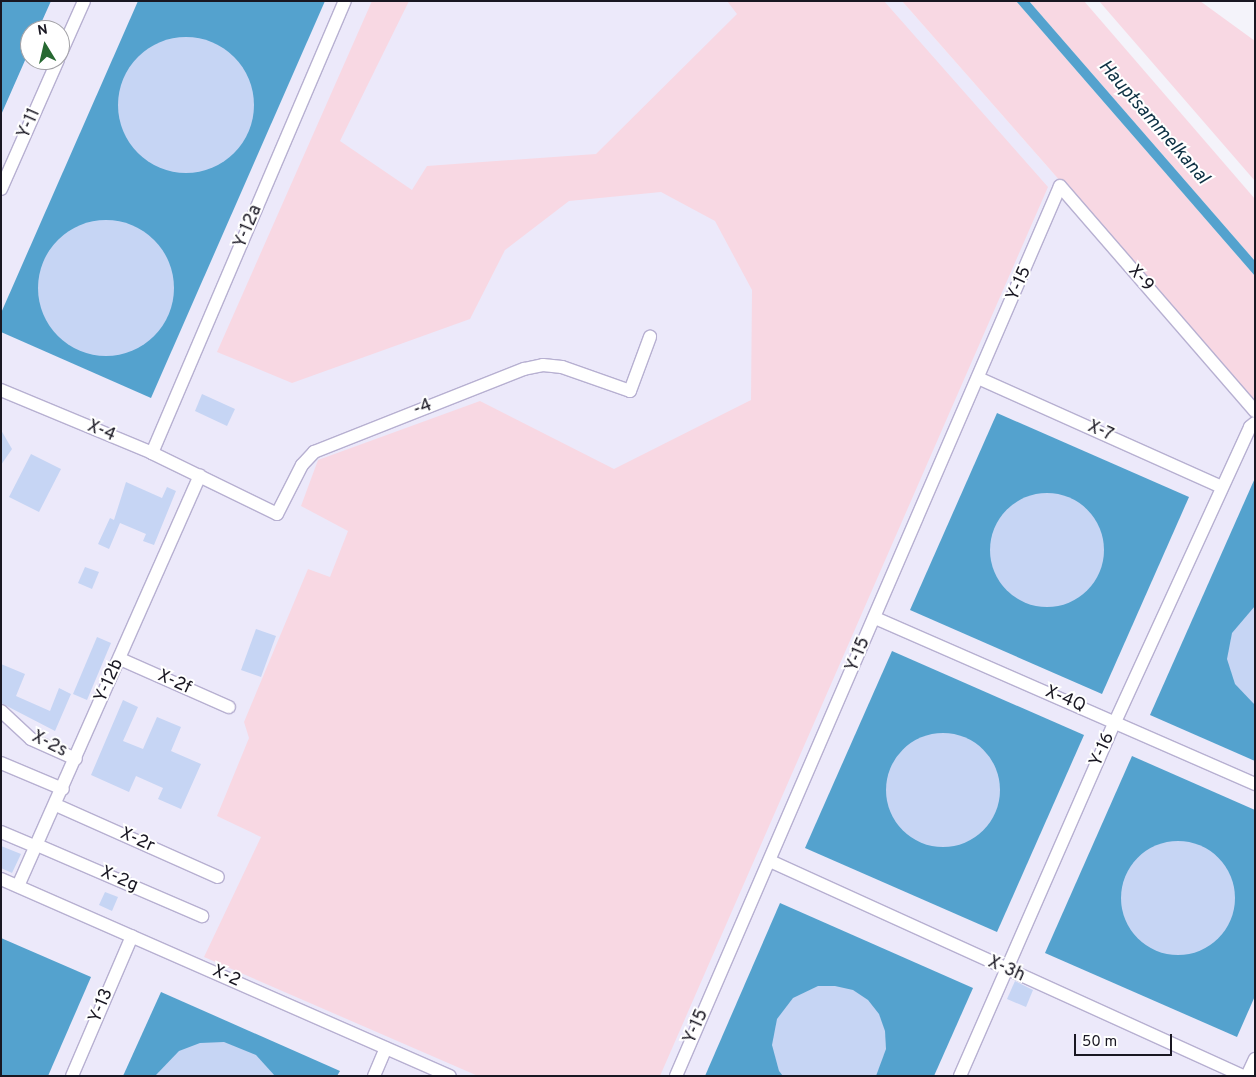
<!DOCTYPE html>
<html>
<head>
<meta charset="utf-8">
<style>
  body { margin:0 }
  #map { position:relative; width:1256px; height:1077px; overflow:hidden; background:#f4f3fa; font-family:Overpass,sans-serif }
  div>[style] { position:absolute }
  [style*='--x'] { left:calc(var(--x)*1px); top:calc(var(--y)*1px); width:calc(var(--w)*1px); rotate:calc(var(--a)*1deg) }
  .built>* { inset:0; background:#ece9fa }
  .green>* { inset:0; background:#f8d8e3 }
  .water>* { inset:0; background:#54a2ce }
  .building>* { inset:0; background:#c6d5f4 }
  .round { border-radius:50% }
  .roads { filter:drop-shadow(1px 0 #b7b0d1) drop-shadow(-1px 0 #b7b0d1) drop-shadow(0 1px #b7b0d1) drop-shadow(0 -1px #b7b0d1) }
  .minor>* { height:12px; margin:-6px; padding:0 6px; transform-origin:6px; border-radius:6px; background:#fff }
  span { translate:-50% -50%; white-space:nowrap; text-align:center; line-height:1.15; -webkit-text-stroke:4px #fff; paint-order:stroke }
  .street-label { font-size:18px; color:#191722 }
  .water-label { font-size:19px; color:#0e3144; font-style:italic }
  .frame { position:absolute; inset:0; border:2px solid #191722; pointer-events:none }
  .north { position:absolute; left:20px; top:20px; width:50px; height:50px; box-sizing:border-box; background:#fff; border:1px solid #a3a2a7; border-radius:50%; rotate:351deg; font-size:14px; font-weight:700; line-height:20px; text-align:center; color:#191722 }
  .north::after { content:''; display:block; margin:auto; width:18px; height:22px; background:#276832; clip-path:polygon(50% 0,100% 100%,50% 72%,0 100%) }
  .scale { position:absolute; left:1074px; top:1034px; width:98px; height:22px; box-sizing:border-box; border:2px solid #191722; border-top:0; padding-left:6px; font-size:15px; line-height:18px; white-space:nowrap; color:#191722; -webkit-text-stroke:4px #fff; paint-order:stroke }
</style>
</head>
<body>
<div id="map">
  <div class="built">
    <i style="clip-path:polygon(evenodd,1px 1px,902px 1px,1255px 403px,1255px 1076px,1px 1076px,1px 1px,30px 30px,60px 30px,60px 60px,30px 60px,30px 30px)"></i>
  </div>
  <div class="green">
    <i style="clip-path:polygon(372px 1px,409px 1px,340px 141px,412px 190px,427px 166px,596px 154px,737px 14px,727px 1px,884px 1px,1048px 187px,660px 1076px,478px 1076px,204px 957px,261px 837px,217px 816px,249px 738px,244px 722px,308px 569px,330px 577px,348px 531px,301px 506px,318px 460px,480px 401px,614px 469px,751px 400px,752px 290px,715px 221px,661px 192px,569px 201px,505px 250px,470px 319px,292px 383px,217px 352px)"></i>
    <i style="clip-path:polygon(902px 1px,1016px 1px,1255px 276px,1255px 403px)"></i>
    <i style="clip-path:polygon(1029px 1px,1084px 1px,1255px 199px,1255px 261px)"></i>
    <i style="clip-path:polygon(1099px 1px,1200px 1px,1255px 41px,1255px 181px)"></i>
  </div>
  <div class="water">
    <i style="clip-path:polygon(1px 1px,51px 1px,38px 30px,30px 30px,30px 49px,1px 115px)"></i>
    <i style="clip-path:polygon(138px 1px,325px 1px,151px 398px,1px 332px,1px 313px)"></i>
    <i style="clip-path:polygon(1016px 1px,1029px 1px,1255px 261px,1255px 276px)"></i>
    <i style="clip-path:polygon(997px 413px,1189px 497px,1102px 694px,910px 610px)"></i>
    <i style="clip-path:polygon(1255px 478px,1255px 761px,1150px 715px)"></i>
    <i style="clip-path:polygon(892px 651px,1084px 735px,997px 932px,805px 848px)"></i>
    <i style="clip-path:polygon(1132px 756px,1255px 810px,1255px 996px,1237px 1037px,1045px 953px)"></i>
    <i style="clip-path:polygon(780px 903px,973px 988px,934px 1076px,705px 1076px)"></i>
    <i style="clip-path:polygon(1px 938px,91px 977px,48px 1076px,1px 1076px)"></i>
    <i style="clip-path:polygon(161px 992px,340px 1071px,337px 1076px,123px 1076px)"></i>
  </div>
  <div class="building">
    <i class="round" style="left:118px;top:37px;width:136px;height:136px"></i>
    <i class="round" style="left:38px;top:220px;width:136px;height:136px"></i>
    <i style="clip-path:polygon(202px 394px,235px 409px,227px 426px,195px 411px)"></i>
    <i style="clip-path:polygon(1px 430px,12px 449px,1px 465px)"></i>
    <i style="clip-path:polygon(31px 454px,61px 469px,39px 512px,9px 497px)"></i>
    <i style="clip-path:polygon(126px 482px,162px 498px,167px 487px,176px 491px,154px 545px,143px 541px,146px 534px,120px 523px,109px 549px,98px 544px,110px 518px,114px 520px)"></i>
    <i class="round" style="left:990px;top:493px;width:114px;height:114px"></i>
    <i style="clip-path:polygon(85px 567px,99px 572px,92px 589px,78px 583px)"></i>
    <i style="clip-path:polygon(1255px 606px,1255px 705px,1235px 684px,1227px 659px,1232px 633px)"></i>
    <i style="clip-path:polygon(256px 629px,276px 636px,261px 677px,241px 670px)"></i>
    <i style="clip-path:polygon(97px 637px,111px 643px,87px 700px,73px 694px)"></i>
    <i style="clip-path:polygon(1px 664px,25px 674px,16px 696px,50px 711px,59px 688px,71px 694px,55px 731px,1px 703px)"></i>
    <i style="clip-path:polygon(123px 700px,138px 707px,123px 741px,143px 749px,157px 717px,181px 727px,171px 751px,201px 764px,181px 809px,158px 799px,163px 788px,136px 776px,129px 792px,91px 775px)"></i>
    <i class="round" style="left:886px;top:733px;width:114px;height:114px"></i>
    <i class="round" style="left:1121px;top:841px;width:114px;height:114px"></i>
    <i style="clip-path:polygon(1px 846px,21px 854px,12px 873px,1px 868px)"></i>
    <i style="clip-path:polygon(105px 892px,118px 897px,112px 911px,99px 905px)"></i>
    <i style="clip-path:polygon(1015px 981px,1033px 990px,1026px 1007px,1007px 999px)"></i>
    <i style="clip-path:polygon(818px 986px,835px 986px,853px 990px,868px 1000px,879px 1014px,885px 1031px,886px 1049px,876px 1076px,783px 1076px,779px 1071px,772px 1045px,777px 1019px,793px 998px)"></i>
    <i style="clip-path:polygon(224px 1042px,256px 1055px,275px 1076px,155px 1076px,179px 1051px,200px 1043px)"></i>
  </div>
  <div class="roads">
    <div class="minor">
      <i style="--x:60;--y:55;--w:59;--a:-66"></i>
      <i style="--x:1;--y:189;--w:141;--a:-66.2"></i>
      <i style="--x:978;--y:378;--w:267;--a:24.1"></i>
      <i style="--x:1;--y:390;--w:164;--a:22.6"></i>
      <i style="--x:152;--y:453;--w:139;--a:26"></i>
      <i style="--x:277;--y:514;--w:55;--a:-63"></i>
      <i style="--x:302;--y:465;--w:18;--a:-47"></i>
      <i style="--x:314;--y:452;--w:226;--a:-21.6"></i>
      <i style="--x:524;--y:369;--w:19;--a:-12"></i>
      <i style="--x:543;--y:365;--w:19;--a:6"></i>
      <i style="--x:562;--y:367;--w:72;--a:19.4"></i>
      <i style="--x:630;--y:391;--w:58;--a:-69.7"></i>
      <i style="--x:152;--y:453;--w:491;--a:-66.9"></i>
      <i style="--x:875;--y:618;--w:415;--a:23.6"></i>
      <i style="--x:120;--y:659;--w:119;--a:23.8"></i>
      <i style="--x:1;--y:711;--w:41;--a:43"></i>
      <i style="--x:31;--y:739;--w:49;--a:24"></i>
      <i style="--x:1;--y:763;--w:67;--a:22.8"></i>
      <i style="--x:56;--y:805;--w:177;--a:24"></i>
      <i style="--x:1;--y:832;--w:38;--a:23"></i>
      <i style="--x:37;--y:845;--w:180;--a:23.3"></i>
      <i style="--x:770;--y:861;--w:520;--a:24.44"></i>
      <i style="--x:1;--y:879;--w:490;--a:23.7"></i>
      <i style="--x:18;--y:886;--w:449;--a:-66.1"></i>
      <i style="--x:72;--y:1076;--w:152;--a:-66.8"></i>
      <i style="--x:374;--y:1076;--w:30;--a:-67"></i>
      <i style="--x:676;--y:1076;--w:969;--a:-66.66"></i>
      <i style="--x:1060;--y:186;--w:298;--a:49.1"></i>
      <i style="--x:960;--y:1076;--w:386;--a:-66.4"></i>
      <i style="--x:1115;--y:722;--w:324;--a:-65.4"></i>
      <i style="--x:1250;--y:427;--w:6;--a:-39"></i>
      <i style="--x:1247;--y:1076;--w:19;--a:-65"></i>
    </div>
  </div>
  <div class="street-label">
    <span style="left:30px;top:124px;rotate:-66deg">Y-11</span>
    <span style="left:249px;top:227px;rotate:-67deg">Y-12a</span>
    <span style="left:1140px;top:279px;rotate:49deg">X-9</span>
    <span style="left:1020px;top:284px;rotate:-66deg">Y-15</span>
    <span style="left:423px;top:409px;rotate:-22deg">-4</span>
    <span style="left:101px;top:432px;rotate:23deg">X-4</span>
    <span style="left:1100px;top:432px;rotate:24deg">X-7</span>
    <span style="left:859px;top:655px;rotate:-67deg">Y-15</span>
    <span style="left:110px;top:681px;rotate:-66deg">Y-12b</span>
    <span style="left:174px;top:683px;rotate:24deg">X-2f</span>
    <span style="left:1065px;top:700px;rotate:23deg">X-4Q</span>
    <span style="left:49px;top:745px;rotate:27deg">X-2s</span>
    <span style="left:1103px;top:750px;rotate:-66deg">Y-16</span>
    <span style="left:137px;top:841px;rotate:24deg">X-2r</span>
    <span style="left:119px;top:880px;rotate:23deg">X-2g</span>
    <span style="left:1006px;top:970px;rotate:24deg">X-3h</span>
    <span style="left:226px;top:977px;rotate:24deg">X-2</span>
    <span style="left:102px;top:1006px;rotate:-67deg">Y-13</span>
    <span style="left:697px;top:1027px;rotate:-66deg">Y-15</span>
  </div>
  <div class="water-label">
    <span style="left:1153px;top:123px;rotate:49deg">Hauptsammelkanal</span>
  </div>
  <div class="frame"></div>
  <div class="north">N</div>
  <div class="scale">50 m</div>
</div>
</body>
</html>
